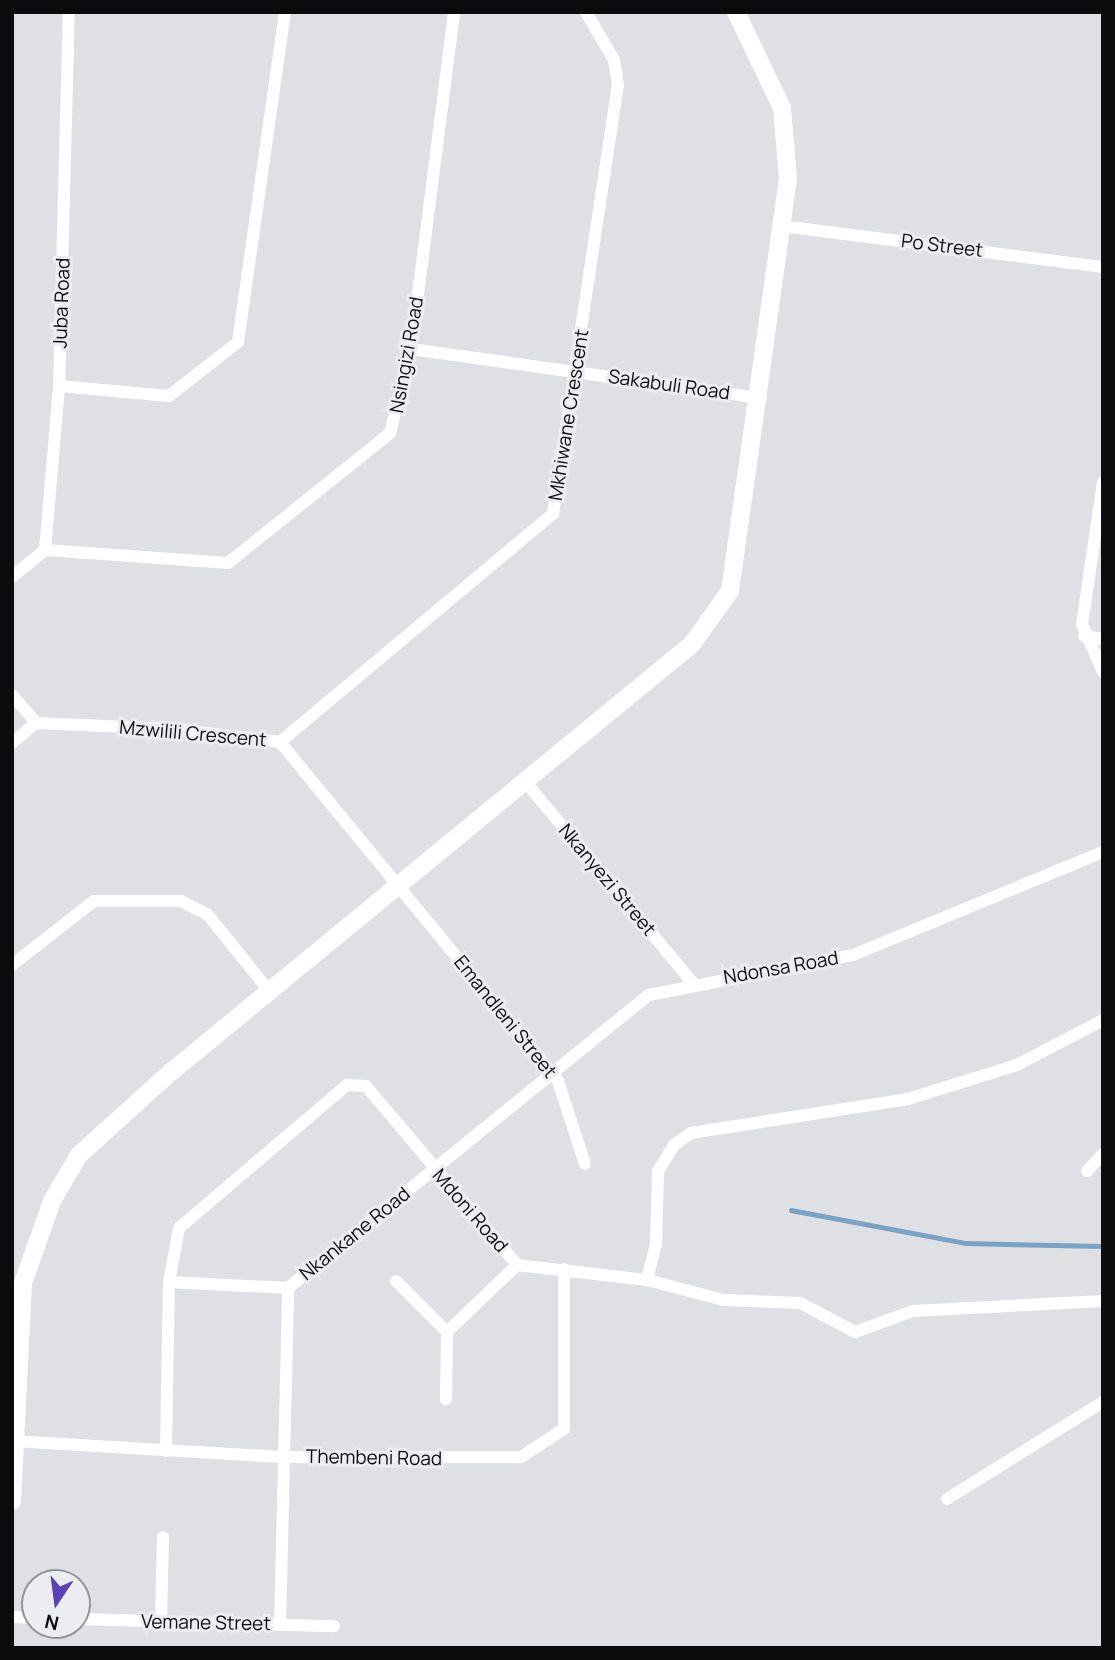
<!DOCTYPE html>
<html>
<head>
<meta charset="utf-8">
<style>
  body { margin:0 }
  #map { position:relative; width:1115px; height:1660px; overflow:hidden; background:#dfe0e3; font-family:Manrope,sans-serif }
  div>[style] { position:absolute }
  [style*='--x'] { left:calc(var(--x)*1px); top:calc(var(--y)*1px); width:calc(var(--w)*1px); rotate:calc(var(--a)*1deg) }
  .stream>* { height:4.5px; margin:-2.25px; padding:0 2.25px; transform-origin:2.25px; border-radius:2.25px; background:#78a2c6 }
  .street>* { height:12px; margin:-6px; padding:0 6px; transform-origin:6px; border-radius:6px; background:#fff }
  .secondary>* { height:18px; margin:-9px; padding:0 9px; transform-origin:9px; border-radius:9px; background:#fff }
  span { translate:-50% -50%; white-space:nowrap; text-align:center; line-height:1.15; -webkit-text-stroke:6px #ecedf0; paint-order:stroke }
  .street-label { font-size:19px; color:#0b0c0d }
  .frame { position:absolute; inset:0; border:14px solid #0b0c0d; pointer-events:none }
  .north { position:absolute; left:21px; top:1569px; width:70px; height:70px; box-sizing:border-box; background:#ecedf0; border:2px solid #929395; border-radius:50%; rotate:193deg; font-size:19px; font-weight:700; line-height:28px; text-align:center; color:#0b0c0d }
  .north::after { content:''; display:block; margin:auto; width:24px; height:32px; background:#5a41b9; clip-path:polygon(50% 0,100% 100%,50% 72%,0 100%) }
</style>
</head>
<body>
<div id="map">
  <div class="stream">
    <i style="--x:791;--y:1210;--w:178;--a:10.7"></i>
    <i style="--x:966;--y:1243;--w:137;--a:1.3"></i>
  </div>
  <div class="street">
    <i style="--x:782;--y:226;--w:324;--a:7.3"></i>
    <i style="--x:411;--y:349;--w:353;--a:8"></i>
    <i style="--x:59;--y:386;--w:110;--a:5.2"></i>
    <i style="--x:169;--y:396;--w:88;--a:-38"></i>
    <i style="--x:238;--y:342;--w:333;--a:-81.9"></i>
    <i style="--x:1103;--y:482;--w:144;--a:98.4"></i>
    <i style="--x:1082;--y:624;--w:52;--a:66.4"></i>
    <i style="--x:45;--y:550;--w:183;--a:4.1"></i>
    <i style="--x:228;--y:563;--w:208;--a:-38.7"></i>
    <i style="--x:390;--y:433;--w:87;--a:-76"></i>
    <i style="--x:411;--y:349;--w:340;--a:-82.7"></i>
    <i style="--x:12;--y:577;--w:43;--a:-39.3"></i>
    <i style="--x:45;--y:550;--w:165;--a:-85.1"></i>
    <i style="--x:59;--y:386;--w:374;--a:-88.5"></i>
    <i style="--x:1084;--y:636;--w:19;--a:9"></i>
    <i style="--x:12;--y:695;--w:37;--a:49"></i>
    <i style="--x:280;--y:742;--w:356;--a:-39.9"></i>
    <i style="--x:553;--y:514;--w:434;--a:-81.4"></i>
    <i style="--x:618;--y:85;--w:25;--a:-99"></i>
    <i style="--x:614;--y:60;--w:56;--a:-120.3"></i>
    <i style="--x:12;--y:743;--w:31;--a:-40"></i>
    <i style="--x:36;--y:723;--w:138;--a:2.5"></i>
    <i style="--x:174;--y:729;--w:107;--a:7"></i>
    <i style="--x:280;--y:742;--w:438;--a:50.6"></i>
    <i style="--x:558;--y:1081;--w:87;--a:72"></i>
    <i style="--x:523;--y:779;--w:264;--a:50.2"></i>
    <i style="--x:12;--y:965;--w:104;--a:-38"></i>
    <i style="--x:94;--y:901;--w:87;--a:0"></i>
    <i style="--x:181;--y:901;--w:30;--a:27"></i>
    <i style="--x:208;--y:915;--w:99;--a:51.2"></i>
    <i style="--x:1087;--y:1171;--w:23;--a:-47"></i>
    <i style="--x:647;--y:1280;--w:79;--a:14.7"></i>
    <i style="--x:723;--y:1300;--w:77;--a:2.2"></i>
    <i style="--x:800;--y:1303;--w:62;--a:27.8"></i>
    <i style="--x:855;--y:1332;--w:62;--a:-19.9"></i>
    <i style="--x:913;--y:1311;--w:190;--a:-3"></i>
    <i style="--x:396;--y:1281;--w:72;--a:45"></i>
    <i style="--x:169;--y:1282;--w:119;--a:2.9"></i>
    <i style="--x:446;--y:1399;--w:67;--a:-89.1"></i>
    <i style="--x:447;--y:1332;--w:97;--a:-43.7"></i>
    <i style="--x:12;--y:1441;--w:269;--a:3.4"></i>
    <i style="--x:281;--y:1457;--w:240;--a:0"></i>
    <i style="--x:521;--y:1457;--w:51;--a:-33.1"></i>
    <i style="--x:564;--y:1429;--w:160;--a:-90"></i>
    <i style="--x:166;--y:1451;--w:169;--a:-89"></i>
    <i style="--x:169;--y:1282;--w:55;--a:-79.5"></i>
    <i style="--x:179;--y:1228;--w:221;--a:-40.4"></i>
    <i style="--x:347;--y:1085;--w:19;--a:3"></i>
    <i style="--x:366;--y:1086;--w:234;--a:49.8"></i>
    <i style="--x:517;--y:1265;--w:131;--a:6.6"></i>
    <i style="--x:647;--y:1280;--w:37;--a:-76"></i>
    <i style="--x:656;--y:1244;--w:73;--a:-88.4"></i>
    <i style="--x:658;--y:1171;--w:31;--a:-58"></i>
    <i style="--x:674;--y:1145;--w:21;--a:-35"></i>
    <i style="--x:691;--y:1133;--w:220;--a:-8.9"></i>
    <i style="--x:908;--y:1099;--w:114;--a:-17.3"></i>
    <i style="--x:1017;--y:1065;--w:97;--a:-27.6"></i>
    <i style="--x:947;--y:1499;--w:184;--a:-31.9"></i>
    <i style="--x:12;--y:1617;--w:23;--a:2"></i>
    <i style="--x:77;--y:1619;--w:257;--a:1.6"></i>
    <i style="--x:161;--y:1622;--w:85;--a:-88.7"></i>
    <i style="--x:280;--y:1625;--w:337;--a:-88.6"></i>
    <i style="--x:288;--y:1288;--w:465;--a:-39.1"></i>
    <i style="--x:649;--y:995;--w:208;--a:-11.1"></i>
    <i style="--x:853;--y:955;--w:270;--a:-22.4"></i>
  </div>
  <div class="secondary">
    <i style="--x:12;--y:1501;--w:218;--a:-87.1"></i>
    <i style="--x:23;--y:1283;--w:87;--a:-70.5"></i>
    <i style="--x:52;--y:1201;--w:53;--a:-59.6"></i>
    <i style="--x:79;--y:1155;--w:124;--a:-42.1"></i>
    <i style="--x:171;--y:1072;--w:674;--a:-39.4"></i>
    <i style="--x:692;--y:644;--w:65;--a:-54.4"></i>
    <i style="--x:730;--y:591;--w:417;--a:-82"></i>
    <i style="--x:788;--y:178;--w:70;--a:-94.9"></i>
    <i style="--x:782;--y:108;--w:106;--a:-115.6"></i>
  </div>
  <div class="street-label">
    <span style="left:942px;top:246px;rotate:7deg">Po Street</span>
    <span style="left:62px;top:303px;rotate:-88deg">Juba Road</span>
    <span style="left:407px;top:355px;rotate:-80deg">Nsingizi Road</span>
    <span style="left:669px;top:385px;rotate:8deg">Sakabuli Road</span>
    <span style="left:569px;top:415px;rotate:-81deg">Mkhiwane Crescent</span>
    <span style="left:193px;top:734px;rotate:5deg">Mzwilili Crescent</span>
    <span style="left:607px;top:880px;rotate:50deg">Nkanyezi Street</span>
    <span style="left:781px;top:968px;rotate:-10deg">Ndonsa Road</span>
    <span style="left:505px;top:1017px;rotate:51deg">Emandleni Street</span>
    <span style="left:470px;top:1211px;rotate:49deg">Mdoni Road</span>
    <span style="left:355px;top:1234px;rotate:-39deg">Nkankane Road</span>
    <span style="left:374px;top:1458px;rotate:1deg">Thembeni Road</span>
    <span style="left:206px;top:1623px;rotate:1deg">Vemane Street</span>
  </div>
  <div class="frame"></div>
  <div class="north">N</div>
</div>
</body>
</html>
